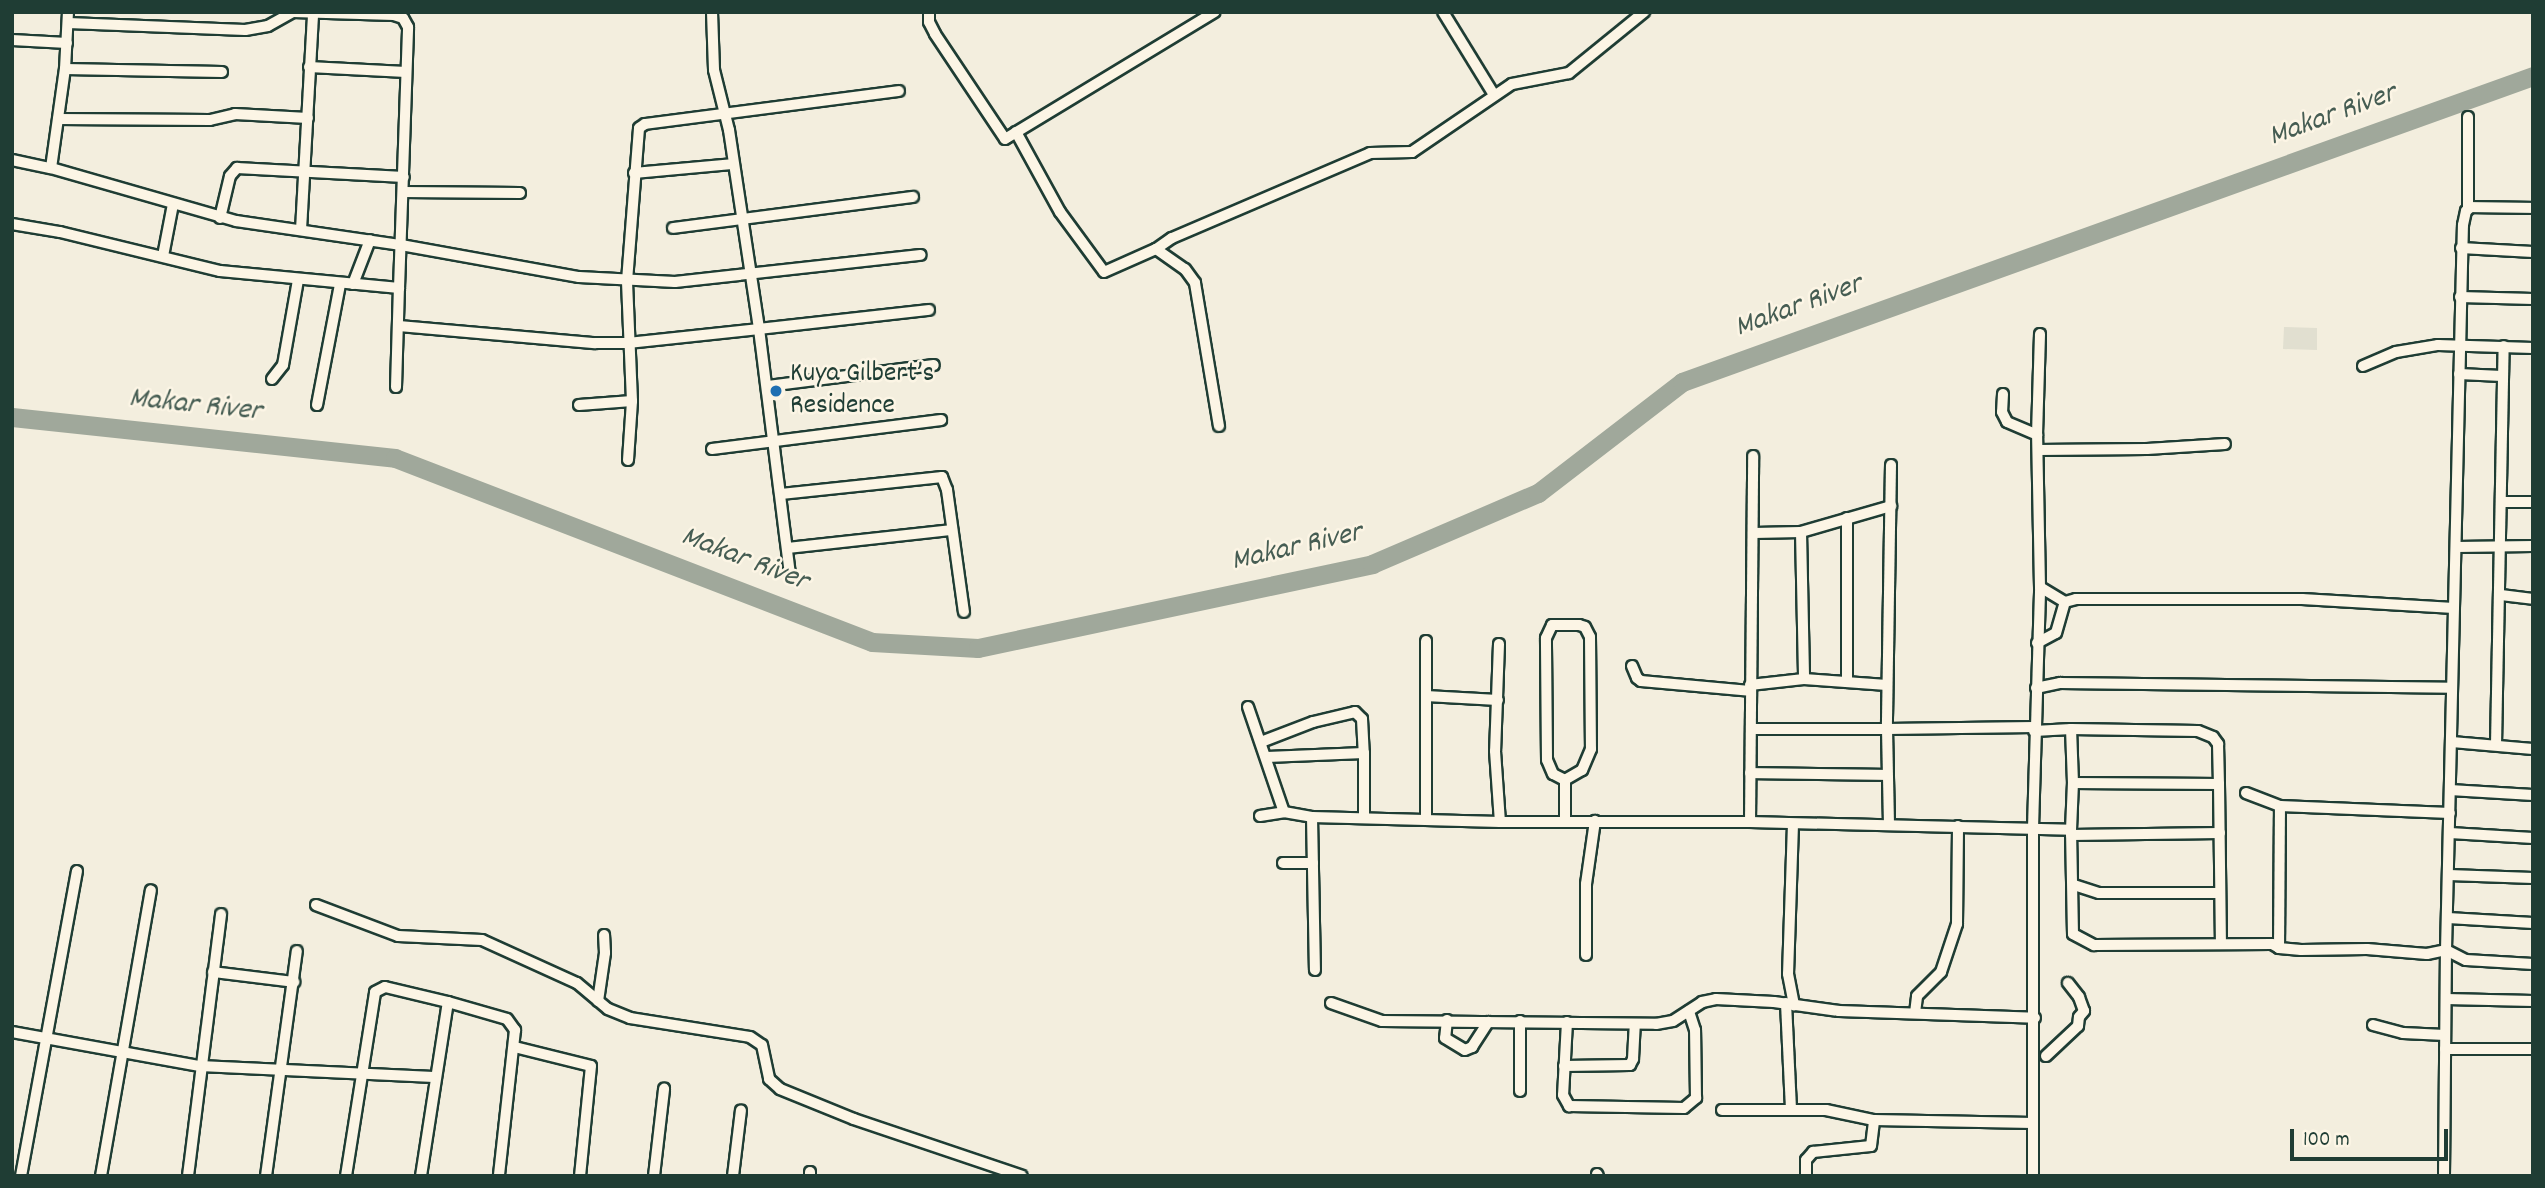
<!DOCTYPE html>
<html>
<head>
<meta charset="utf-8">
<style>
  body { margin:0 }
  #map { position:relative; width:2545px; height:1188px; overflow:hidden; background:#f3eede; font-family:Dekko,sans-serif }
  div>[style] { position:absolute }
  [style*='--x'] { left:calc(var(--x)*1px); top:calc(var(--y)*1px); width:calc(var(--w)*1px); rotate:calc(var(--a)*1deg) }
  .built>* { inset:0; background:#e1dfd0 }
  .river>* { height:19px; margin:-9.5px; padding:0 9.5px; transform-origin:9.5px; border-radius:9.5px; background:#a0a89b }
  .roads { filter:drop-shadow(2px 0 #1f3d34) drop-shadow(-2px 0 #1f3d34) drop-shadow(0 2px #1f3d34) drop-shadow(0 -2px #1f3d34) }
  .minor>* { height:10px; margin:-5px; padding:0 5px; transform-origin:5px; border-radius:5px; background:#fcf5e5 }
  .dots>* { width:19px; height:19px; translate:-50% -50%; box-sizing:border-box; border:4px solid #fcf5e5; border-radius:50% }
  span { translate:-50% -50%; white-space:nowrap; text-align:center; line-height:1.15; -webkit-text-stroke:5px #fcf5e5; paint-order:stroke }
  .poi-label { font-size:28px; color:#1f3d34 }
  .left { translate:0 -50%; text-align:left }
  .water-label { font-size:30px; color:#465d53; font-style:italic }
  .frame { position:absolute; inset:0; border:14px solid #1f3d34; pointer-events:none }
  .scale { position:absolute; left:2290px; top:1129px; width:158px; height:32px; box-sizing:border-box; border:4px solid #1f3d34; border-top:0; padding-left:9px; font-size:21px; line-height:24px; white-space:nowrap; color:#1f3d34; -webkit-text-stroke:5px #fcf5e5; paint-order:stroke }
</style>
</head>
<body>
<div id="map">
  <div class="built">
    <i style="clip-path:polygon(2284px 327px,2317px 328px,2317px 350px,2283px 349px)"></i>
  </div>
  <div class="river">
    <i style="--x:12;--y:417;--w:385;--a:6.1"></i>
    <i style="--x:395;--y:458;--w:511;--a:21.09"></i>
    <i style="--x:872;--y:642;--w:106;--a:3.2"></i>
    <i style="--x:978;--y:648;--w:403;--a:-12"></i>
    <i style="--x:1372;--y:564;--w:181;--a:-23.2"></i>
    <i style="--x:1538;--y:493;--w:182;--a:-37.6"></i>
    <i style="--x:1682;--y:382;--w:904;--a:-19.78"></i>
  </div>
  <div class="roads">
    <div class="minor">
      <i style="--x:712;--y:12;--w:58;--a:88"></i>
      <i style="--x:714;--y:70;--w:62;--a:76"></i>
      <i style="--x:729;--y:130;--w:201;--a:81.4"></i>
      <i style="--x:759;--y:329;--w:171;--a:-6.4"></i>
      <i style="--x:929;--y:12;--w:10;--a:90"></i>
      <i style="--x:929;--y:22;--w:13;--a:63"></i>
      <i style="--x:935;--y:34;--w:126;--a:56.3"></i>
      <i style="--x:1005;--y:139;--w:245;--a:-31.2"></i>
      <i style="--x:1443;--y:12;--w:97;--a:58.4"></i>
      <i style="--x:12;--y:40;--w:55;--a:3.1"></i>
      <i style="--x:309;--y:67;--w:97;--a:3"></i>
      <i style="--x:65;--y:69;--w:157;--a:1.1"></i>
      <i style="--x:58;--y:119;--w:152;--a:0.4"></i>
      <i style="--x:210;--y:120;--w:26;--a:-13"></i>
      <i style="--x:235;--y:114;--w:73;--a:3.1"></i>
      <i style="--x:1016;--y:132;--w:91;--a:61.2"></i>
      <i style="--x:1060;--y:212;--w:74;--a:53.7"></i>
      <i style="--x:1104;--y:272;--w:57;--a:-23.9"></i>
      <i style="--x:1156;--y:249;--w:19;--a:-35"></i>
      <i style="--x:1172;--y:238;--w:215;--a:-23.2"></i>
      <i style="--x:1370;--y:153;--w:42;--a:-1.4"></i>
      <i style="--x:1412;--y:152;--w:121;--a:-34.2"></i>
      <i style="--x:1512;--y:84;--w:58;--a:-10.9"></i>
      <i style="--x:1569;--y:73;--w:97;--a:-39.1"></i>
      <i style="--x:12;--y:160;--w:40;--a:12"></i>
      <i style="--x:51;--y:168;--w:192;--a:16"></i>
      <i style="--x:236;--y:221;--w:167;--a:8.3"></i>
      <i style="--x:401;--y:245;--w:181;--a:10.2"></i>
      <i style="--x:579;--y:277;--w:96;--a:3"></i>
      <i style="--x:675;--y:282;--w:247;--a:-6.3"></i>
      <i style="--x:51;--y:168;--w:100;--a:-82"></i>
      <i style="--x:65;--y:69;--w:57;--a:-87"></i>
      <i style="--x:634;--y:173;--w:98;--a:-5.2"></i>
      <i style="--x:403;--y:192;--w:117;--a:0.5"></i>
      <i style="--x:2468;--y:208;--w:91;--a:-90"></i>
      <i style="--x:220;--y:218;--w:43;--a:-76.6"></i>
      <i style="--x:230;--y:176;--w:11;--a:-49"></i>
      <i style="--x:237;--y:168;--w:167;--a:3.1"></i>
      <i style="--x:12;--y:224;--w:49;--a:9.5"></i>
      <i style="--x:60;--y:232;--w:165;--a:13.7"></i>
      <i style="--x:220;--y:271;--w:180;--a:5.4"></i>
      <i style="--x:399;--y:288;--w:261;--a:-88"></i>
      <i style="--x:408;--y:27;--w:10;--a:-119"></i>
      <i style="--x:403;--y:18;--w:9;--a:-162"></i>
      <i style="--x:394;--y:15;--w:101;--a:-178.3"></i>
      <i style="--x:293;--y:12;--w:29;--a:151"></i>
      <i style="--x:268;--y:26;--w:23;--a:170"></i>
      <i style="--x:245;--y:30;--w:177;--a:-177.7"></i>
      <i style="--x:673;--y:228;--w:242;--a:-7.4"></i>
      <i style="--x:301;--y:230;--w:215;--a:-86.8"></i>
      <i style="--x:2461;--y:248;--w:72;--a:3.2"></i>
      <i style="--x:1156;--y:249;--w:35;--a:35"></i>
      <i style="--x:1185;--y:269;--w:17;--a:54"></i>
      <i style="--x:1195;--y:283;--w:145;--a:80.5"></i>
      <i style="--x:163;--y:256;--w:53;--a:-79.1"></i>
      <i style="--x:353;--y:284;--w:47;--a:-68.9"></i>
      <i style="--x:2460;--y:297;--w:73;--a:1.6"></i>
      <i style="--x:399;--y:326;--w:197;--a:5"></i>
      <i style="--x:595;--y:343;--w:33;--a:0"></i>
      <i style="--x:628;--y:343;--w:132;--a:-6.1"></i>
      <i style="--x:759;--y:329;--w:248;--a:82.8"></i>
      <i style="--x:2363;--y:366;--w:36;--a:-23"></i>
      <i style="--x:2396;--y:352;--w:43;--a:-9.5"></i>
      <i style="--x:2438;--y:345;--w:95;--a:1.8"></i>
      <i style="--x:2459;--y:374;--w:43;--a:2.7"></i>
      <i style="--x:272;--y:379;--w:18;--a:-52"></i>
      <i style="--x:283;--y:365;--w:86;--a:-80"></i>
      <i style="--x:768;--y:386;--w:167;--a:-7.2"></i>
      <i style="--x:396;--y:387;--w:99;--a:-88.3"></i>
      <i style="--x:2003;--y:394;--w:18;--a:93"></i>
      <i style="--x:2002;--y:412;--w:11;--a:63"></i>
      <i style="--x:2007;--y:422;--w:33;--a:23"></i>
      <i style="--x:317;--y:405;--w:123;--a:-79.2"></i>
      <i style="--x:579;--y:405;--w:53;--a:-4.3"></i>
      <i style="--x:712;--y:449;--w:231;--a:-7.2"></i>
      <i style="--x:2038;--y:450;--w:109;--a:-0.5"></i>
      <i style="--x:2147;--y:449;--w:78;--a:-3.7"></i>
      <i style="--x:628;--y:460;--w:59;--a:-86.1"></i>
      <i style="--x:632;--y:401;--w:120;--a:-92.4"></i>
      <i style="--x:627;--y:281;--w:153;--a:-85.5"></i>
      <i style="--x:639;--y:128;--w:7;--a:-34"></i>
      <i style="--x:645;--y:124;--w:256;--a:-7.4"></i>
      <i style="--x:1891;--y:465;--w:264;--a:90.9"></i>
      <i style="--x:1887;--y:729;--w:147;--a:-0.8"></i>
      <i style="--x:781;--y:494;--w:162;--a:-6"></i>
      <i style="--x:942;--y:477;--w:14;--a:69"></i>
      <i style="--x:947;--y:490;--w:123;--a:82.1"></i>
      <i style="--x:2502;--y:502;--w:31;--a:0"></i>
      <i style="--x:1801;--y:532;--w:147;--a:88.8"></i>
      <i style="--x:1754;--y:533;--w:47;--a:-1.2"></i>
      <i style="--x:1801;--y:532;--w:94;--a:-16.1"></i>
      <i style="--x:2456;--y:547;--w:77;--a:-0.7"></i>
      <i style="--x:788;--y:548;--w:165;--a:-6.3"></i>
      <i style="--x:2040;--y:587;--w:29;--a:31"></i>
      <i style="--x:2501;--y:595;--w:32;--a:7"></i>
      <i style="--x:1552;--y:625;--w:27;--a:0"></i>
      <i style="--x:1579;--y:625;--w:6;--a:18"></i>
      <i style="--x:1585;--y:627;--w:11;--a:63"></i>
      <i style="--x:1590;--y:637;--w:112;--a:89.5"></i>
      <i style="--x:1591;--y:749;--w:23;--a:113"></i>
      <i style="--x:1582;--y:770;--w:20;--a:150"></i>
      <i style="--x:1565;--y:780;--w:13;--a:-153"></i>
      <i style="--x:1553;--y:774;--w:15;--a:-113"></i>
      <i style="--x:1547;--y:760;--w:122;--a:-90.5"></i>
      <i style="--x:1546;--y:638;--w:14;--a:-65"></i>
      <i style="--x:1426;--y:641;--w:178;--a:90"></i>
      <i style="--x:2037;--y:643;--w:21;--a:-28"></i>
      <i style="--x:2056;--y:633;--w:32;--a:-74"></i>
      <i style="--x:2065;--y:602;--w:11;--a:-15"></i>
      <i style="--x:2076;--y:599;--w:226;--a:0"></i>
      <i style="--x:2302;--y:599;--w:152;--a:3.4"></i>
      <i style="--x:1499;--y:644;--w:107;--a:92.1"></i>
      <i style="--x:1495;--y:751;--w:71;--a:86"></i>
      <i style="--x:1632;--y:666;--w:13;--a:67"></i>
      <i style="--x:1637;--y:678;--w:5;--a:37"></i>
      <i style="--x:1641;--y:681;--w:109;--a:5.2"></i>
      <i style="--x:1847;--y:682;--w:164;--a:-90"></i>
      <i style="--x:1750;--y:685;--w:54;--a:-6.3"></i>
      <i style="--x:1804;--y:679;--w:83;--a:4.1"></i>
      <i style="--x:2036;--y:688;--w:25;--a:-12"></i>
      <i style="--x:2060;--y:683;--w:392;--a:0.7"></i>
      <i style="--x:1426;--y:696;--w:72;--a:3.2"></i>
      <i style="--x:1248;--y:707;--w:111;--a:71.1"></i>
      <i style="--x:1751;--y:729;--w:136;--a:0"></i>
      <i style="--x:1887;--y:729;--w:96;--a:88.8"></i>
      <i style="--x:2034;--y:731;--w:37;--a:-3"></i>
      <i style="--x:1261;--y:742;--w:56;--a:-21"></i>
      <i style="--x:1313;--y:722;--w:43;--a:-13.4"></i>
      <i style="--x:1355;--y:712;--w:10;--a:45"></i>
      <i style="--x:1362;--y:719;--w:34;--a:87"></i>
      <i style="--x:2452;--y:742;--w:81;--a:4.9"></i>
      <i style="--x:2496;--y:745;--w:399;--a:-88.9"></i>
      <i style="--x:1267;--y:757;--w:97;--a:-2.4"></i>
      <i style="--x:1364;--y:753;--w:64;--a:90"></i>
      <i style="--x:1750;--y:773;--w:137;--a:0.8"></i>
      <i style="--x:2073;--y:783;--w:54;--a:-92.1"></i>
      <i style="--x:2071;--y:729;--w:127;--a:0.9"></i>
      <i style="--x:2198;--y:731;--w:16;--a:22"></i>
      <i style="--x:2213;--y:737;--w:9;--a:54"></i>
      <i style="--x:2218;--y:744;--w:40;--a:88.6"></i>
      <i style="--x:2219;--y:784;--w:160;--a:89.3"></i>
      <i style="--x:2450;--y:790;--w:83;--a:3.4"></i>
      <i style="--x:2246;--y:793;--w:36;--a:21"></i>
      <i style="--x:2280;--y:806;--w:170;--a:2.4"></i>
      <i style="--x:1260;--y:816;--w:24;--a:-9"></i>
      <i style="--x:1284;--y:812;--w:28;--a:10"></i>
      <i style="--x:1312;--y:817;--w:188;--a:1.5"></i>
      <i style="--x:1500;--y:822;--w:250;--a:0"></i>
      <i style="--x:1750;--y:822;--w:321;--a:1.4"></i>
      <i style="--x:2071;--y:830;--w:47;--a:-87.6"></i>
      <i style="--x:2073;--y:783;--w:146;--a:0.4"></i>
      <i style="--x:1312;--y:817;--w:153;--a:88.9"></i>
      <i style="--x:1565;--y:820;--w:40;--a:-90"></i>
      <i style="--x:1750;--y:822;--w:366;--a:-89.5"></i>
      <i style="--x:1793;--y:824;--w:150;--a:91.9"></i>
      <i style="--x:1788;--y:974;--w:32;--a:79"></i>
      <i style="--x:2071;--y:830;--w:104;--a:88.9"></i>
      <i style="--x:2073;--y:934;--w:24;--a:28"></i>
      <i style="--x:2094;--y:945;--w:178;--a:-0.3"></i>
      <i style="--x:2272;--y:944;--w:8;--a:30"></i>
      <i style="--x:2279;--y:948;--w:22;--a:5"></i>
      <i style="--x:2301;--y:950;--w:66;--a:-0.9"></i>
      <i style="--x:2367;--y:949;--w:60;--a:4.8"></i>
      <i style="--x:2427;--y:954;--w:19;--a:-12"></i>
      <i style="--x:2446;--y:950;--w:22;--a:27"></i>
      <i style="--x:2466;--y:960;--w:67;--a:3.4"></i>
      <i style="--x:2450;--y:833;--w:83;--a:3.4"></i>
      <i style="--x:2071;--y:835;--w:149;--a:-0.8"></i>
      <i style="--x:1283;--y:863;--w:30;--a:0"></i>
      <i style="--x:2449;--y:875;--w:84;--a:2"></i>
      <i style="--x:2074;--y:885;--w:26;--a:18"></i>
      <i style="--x:2099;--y:893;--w:121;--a:0"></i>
      <i style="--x:316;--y:905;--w:88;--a:20.7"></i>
      <i style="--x:398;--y:936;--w:84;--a:2.7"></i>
      <i style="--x:482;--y:940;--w:104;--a:24.4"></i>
      <i style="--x:577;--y:983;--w:40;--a:40"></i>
      <i style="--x:608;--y:1009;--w:24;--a:22"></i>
      <i style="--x:630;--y:1018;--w:121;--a:9"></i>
      <i style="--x:750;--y:1037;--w:14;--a:34"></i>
      <i style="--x:762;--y:1045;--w:35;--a:78"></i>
      <i style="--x:769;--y:1079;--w:15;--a:42"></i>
      <i style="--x:780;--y:1089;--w:80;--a:22.1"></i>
      <i style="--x:854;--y:1119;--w:177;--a:18.7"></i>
      <i style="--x:2448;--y:918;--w:85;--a:3.4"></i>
      <i style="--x:2279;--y:948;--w:142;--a:-89.6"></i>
      <i style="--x:1586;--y:955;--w:71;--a:-90"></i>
      <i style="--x:1586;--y:884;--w:64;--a:-81.9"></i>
      <i style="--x:213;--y:972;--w:82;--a:7"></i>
      <i style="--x:2446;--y:999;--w:87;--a:1.3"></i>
      <i style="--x:598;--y:1001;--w:49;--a:-81.7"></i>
      <i style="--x:605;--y:953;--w:18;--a:-93"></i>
      <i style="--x:1331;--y:1003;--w:54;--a:19.4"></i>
      <i style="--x:1382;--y:1021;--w:274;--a:0.6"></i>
      <i style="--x:1656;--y:1024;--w:17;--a:-10"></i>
      <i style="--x:1673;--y:1021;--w:35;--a:-33"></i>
      <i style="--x:1702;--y:1002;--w:14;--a:-12"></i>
      <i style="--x:1716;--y:999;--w:58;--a:3"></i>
      <i style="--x:1774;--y:1002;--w:66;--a:7.9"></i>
      <i style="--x:1839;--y:1011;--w:196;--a:2"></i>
      <i style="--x:1786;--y:1003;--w:106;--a:87.3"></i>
      <i style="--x:1915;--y:1013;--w:17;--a:-83"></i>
      <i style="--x:1917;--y:996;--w:34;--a:-45"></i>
      <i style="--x:1941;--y:972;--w:51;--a:-71.6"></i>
      <i style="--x:1957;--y:924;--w:98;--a:-89.4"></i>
      <i style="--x:1447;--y:1020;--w:18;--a:96"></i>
      <i style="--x:1445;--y:1038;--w:23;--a:31"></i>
      <i style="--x:1465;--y:1050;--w:8;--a:-23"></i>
      <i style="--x:1472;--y:1047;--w:30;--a:-57"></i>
      <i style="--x:1567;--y:1022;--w:73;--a:93.1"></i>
      <i style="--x:1563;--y:1095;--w:13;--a:61"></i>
      <i style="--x:1569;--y:1106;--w:115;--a:1"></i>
      <i style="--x:1684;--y:1108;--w:16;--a:-40"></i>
      <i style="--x:1696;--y:1098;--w:68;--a:-90.8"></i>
      <i style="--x:1695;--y:1030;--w:20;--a:-108"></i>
      <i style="--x:2373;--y:1025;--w:31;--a:15"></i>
      <i style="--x:2403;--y:1033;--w:42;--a:2.7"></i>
      <i style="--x:12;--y:1032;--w:191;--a:10.3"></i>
      <i style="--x:200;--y:1066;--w:234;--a:2.7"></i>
      <i style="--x:515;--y:1047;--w:78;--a:14"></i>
      <i style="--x:591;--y:1066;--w:111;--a:95.7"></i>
      <i style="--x:2445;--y:1049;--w:88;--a:0"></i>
      <i style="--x:2046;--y:1056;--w:44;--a:-43.2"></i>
      <i style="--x:2078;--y:1026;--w:9;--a:-84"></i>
      <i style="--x:2079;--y:1017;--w:8;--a:-50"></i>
      <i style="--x:2084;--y:1011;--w:15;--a:-110"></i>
      <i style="--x:2079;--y:997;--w:18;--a:-128"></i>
      <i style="--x:1564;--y:1066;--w:66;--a:-0.9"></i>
      <i style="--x:1630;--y:1065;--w:7;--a:-63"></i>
      <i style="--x:1633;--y:1059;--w:34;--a:-87"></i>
      <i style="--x:1520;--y:1091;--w:70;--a:-90"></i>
      <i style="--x:1722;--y:1110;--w:104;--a:0"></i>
      <i style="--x:1826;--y:1110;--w:49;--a:11.8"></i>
      <i style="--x:1874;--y:1120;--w:159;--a:1.1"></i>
      <i style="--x:1597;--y:1174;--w:2;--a:63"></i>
      <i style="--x:21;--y:1176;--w:310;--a:-79.6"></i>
      <i style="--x:101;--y:1176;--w:290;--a:-80.1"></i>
      <i style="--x:188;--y:1176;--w:264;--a:-82.8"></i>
      <i style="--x:266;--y:1176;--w:227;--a:-82.2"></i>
      <i style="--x:346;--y:1176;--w:186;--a:-81"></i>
      <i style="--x:375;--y:992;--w:11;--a:-27"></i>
      <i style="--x:385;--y:987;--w:65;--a:13.4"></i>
      <i style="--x:421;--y:1176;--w:176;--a:-81.2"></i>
      <i style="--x:448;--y:1002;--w:61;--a:16.1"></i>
      <i style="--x:507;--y:1019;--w:14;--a:54"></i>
      <i style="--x:515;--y:1030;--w:147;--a:96.3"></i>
      <i style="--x:654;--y:1176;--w:88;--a:-83.4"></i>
      <i style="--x:733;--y:1176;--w:66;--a:-83.1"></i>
      <i style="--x:810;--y:1176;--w:4;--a:-90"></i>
      <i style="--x:1806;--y:1176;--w:16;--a:-90"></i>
      <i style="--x:1806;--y:1160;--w:11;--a:-49"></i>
      <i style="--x:1813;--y:1152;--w:58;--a:-5.9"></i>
      <i style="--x:1871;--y:1146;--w:26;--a:-83"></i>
      <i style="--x:2033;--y:1176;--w:348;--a:-90"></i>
      <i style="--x:2033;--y:828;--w:241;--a:-88.3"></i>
      <i style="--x:2040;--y:587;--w:152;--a:-91.1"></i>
      <i style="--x:2037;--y:435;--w:101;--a:-88.3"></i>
      <i style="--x:2444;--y:1176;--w:226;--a:-89.5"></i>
      <i style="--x:2446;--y:950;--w:725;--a:-88.66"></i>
      <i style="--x:2463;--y:225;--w:14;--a:-78"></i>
      <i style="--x:2466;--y:211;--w:6;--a:-39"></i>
      <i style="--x:2471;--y:207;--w:62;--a:0.9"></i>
    </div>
  </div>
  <div class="dots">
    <i style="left:776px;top:391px;background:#1f6fb2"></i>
  </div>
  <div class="poi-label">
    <span class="left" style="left:790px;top:391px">Kuya Gilbert’s<br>Residence</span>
  </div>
  <div class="water-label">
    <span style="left:2333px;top:117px;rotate:-20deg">Makar River</span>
    <span style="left:1799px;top:308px;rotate:-20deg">Makar River</span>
    <span style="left:195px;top:407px;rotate:6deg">Makar River</span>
    <span style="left:1297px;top:549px;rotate:-13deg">Makar River</span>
    <span style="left:744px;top:561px;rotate:21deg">Makar River</span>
  </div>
  <div class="frame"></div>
  <div class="scale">100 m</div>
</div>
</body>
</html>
